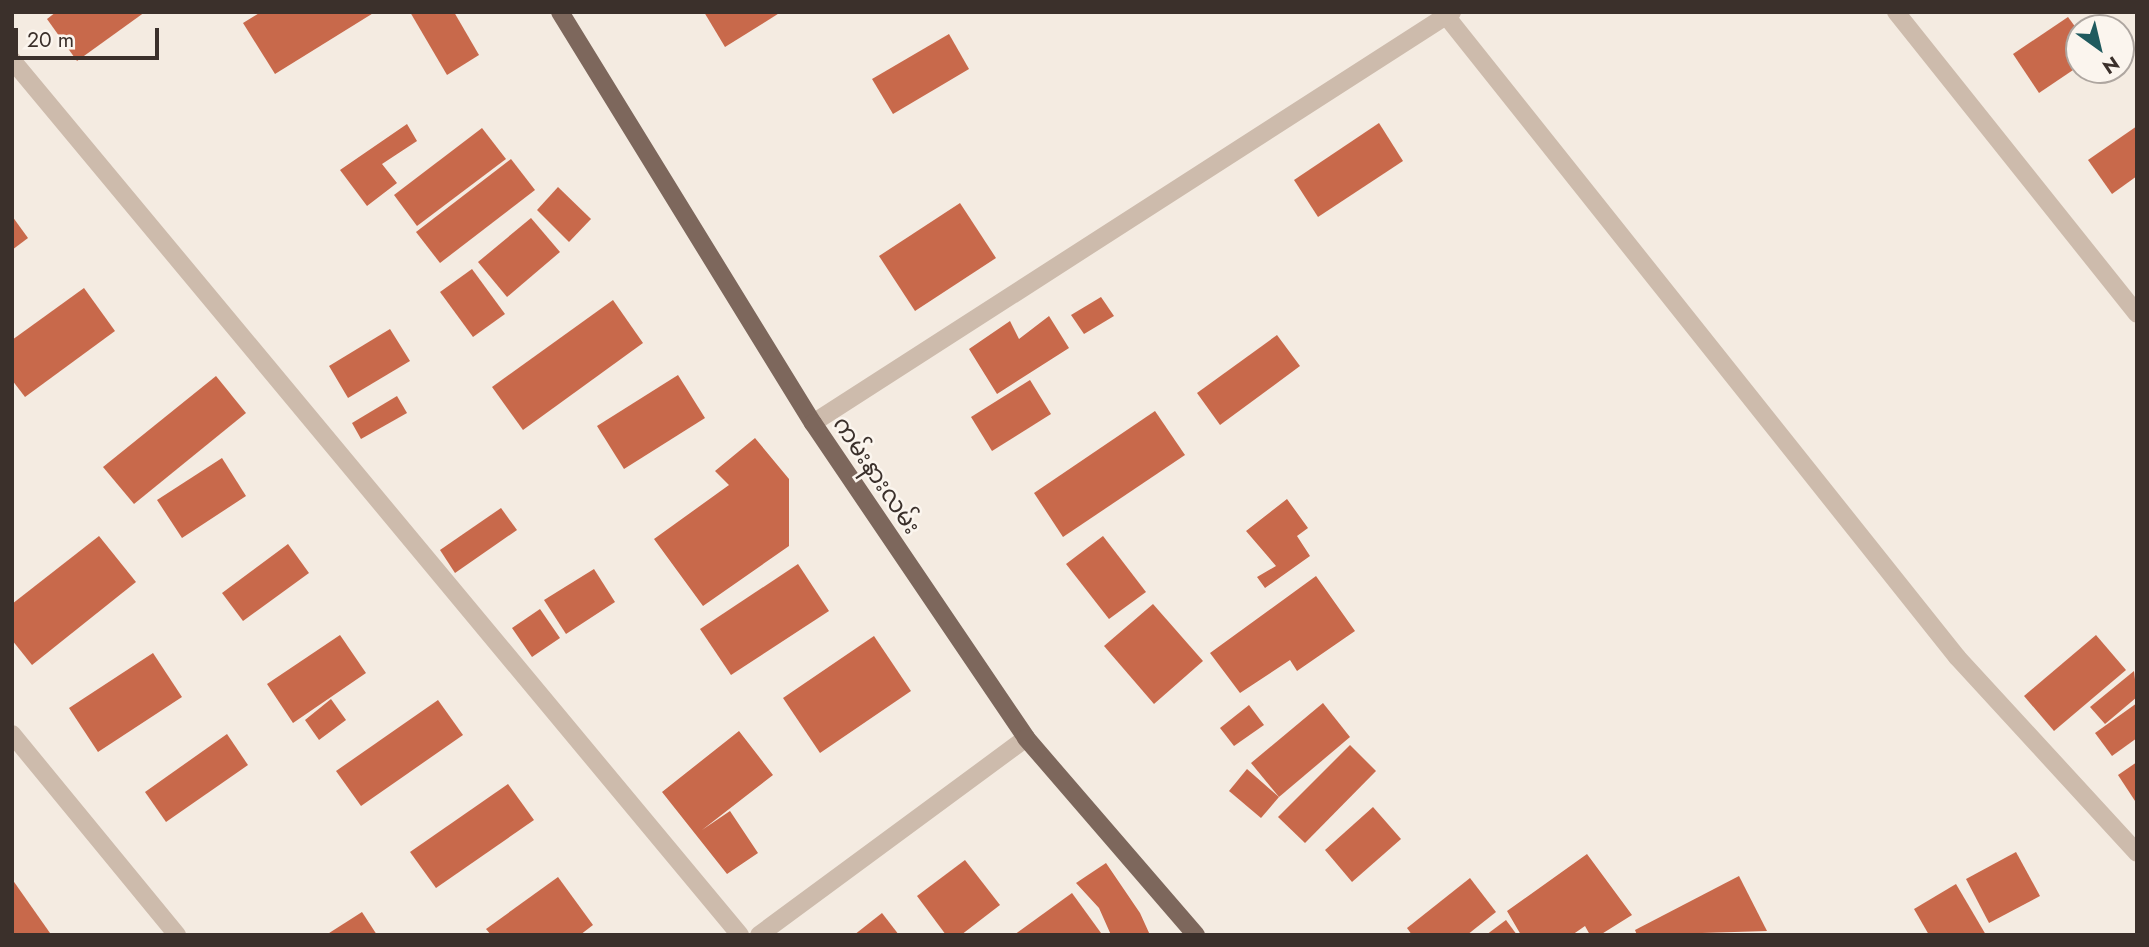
<!DOCTYPE html>
<html>
<head>
<meta charset="utf-8">
<style>
  body { margin:0 }
  #map { position:relative; width:2149px; height:947px; overflow:hidden; background:#f4ebe1; font-family:Jost,"Noto Sans Myanmar",sans-serif }
  div>[style] { position:absolute }
  [style*='--x'] { left:calc(var(--x)*1px); top:calc(var(--y)*1px); width:calc(var(--w)*1px); rotate:calc(var(--a)*1deg) }
  .building>* { inset:0; background:#c8694b }
  .street>* { height:18px; margin:-9px; padding:0 9px; transform-origin:9px; border-radius:9px; background:#cdbbac }
  .primary>* { height:18px; margin:-9px; padding:0 9px; transform-origin:9px; border-radius:9px; background:#7d675c }
  span { translate:-50% -50%; white-space:nowrap; text-align:center; line-height:1.15; -webkit-text-stroke:5px #fbf5ee; paint-order:stroke }
  .street-label { font-size:24px; color:#3b302b }
  .frame { position:absolute; inset:0; border:14px solid #3b302b; pointer-events:none }
  .north { position:absolute; left:2065px; top:14px; width:70px; height:70px; box-sizing:border-box; background:#fbf5ee; border:2px solid #aea6a0; border-radius:50%; rotate:146deg; font-size:19px; font-weight:700; line-height:28px; text-align:center; color:#3b302b }
  .north::after { content:''; display:block; margin:auto; width:24px; height:32px; background:#1f5a5e; clip-path:polygon(50% 0,100% 100%,50% 72%,0 100%) }
  .scale { position:absolute; left:14px; top:28px; width:145px; height:32px; box-sizing:border-box; border:4px solid #3b302b; border-top:0; padding-left:9px; font-size:21px; line-height:24px; white-space:nowrap; color:#3b302b; -webkit-text-stroke:5px #fbf5ee; paint-order:stroke }
</style>
</head>
<body>
<div id="map">
  <div class="building">
    <i style="clip-path:polygon(56px 12px,145px 12px,77px 61px,47px 19px)"></i>
    <i style="clip-path:polygon(261px 12px,375px 12px,275px 74px,243px 23px)"></i>
    <i style="clip-path:polygon(410px 12px,454px 12px,479px 55px,447px 75px)"></i>
    <i style="clip-path:polygon(704px 12px,781px 12px,725px 47px)"></i>
    <i style="clip-path:polygon(2068px 17px,2079px 32px,2079px 66px,2039px 93px,2013px 54px)"></i>
    <i style="clip-path:polygon(949px 34px,969px 69px,893px 114px,872px 79px)"></i>
    <i style="clip-path:polygon(1379px 123px,1403px 161px,1318px 217px,1294px 180px)"></i>
    <i style="clip-path:polygon(407px 124px,417px 141px,382px 164px,397px 183px,367px 206px,340px 170px)"></i>
    <i style="clip-path:polygon(2137px 126px,2137px 176px,2112px 194px,2088px 160px)"></i>
    <i style="clip-path:polygon(482px 128px,506px 159px,417px 226px,394px 195px)"></i>
    <i style="clip-path:polygon(511px 159px,535px 190px,440px 263px,416px 232px)"></i>
    <i style="clip-path:polygon(558px 187px,591px 219px,569px 242px,537px 210px)"></i>
    <i style="clip-path:polygon(960px 203px,996px 258px,915px 311px,879px 256px)"></i>
    <i style="clip-path:polygon(12px 216px,28px 238px,12px 250px)"></i>
    <i style="clip-path:polygon(531px 218px,560px 252px,507px 297px,478px 262px)"></i>
    <i style="clip-path:polygon(472px 269px,505px 314px,473px 337px,440px 292px)"></i>
    <i style="clip-path:polygon(84px 288px,115px 331px,25px 397px,12px 380px,12px 340px)"></i>
    <i style="clip-path:polygon(1101px 297px,1114px 316px,1084px 334px,1071px 315px)"></i>
    <i style="clip-path:polygon(613px 300px,643px 343px,523px 430px,492px 387px)"></i>
    <i style="clip-path:polygon(1049px 316px,1069px 348px,997px 394px,969px 349px,1010px 321px,1019px 339px)"></i>
    <i style="clip-path:polygon(390px 329px,410px 361px,348px 398px,329px 366px)"></i>
    <i style="clip-path:polygon(1277px 335px,1300px 366px,1220px 425px,1197px 393px)"></i>
    <i style="clip-path:polygon(678px 375px,705px 418px,624px 469px,597px 426px)"></i>
    <i style="clip-path:polygon(216px 376px,246px 413px,134px 504px,103px 467px)"></i>
    <i style="clip-path:polygon(1030px 380px,1051px 414px,992px 451px,971px 417px)"></i>
    <i style="clip-path:polygon(397px 396px,407px 413px,361px 439px,352px 423px)"></i>
    <i style="clip-path:polygon(1155px 411px,1185px 455px,1063px 537px,1034px 493px)"></i>
    <i style="clip-path:polygon(755px 438px,789px 479px,789px 546px,703px 606px,654px 539px,729px 485px,715px 471px)"></i>
    <i style="clip-path:polygon(222px 458px,246px 496px,182px 538px,157px 500px)"></i>
    <i style="clip-path:polygon(1287px 499px,1308px 528px,1297px 536px,1310px 556px,1265px 588px,1257px 577px,1276px 566px,1246px 531px)"></i>
    <i style="clip-path:polygon(501px 508px,517px 530px,455px 573px,440px 550px)"></i>
    <i style="clip-path:polygon(99px 536px,136px 582px,32px 665px,12px 640px,12px 604px)"></i>
    <i style="clip-path:polygon(1103px 536px,1146px 592px,1109px 619px,1066px 564px)"></i>
    <i style="clip-path:polygon(288px 544px,309px 573px,243px 621px,222px 593px)"></i>
    <i style="clip-path:polygon(798px 564px,829px 611px,731px 675px,700px 629px)"></i>
    <i style="clip-path:polygon(594px 569px,615px 602px,566px 634px,544px 600px)"></i>
    <i style="clip-path:polygon(1316px 576px,1355px 631px,1297px 671px,1290px 660px,1240px 693px,1210px 653px)"></i>
    <i style="clip-path:polygon(1153px 604px,1203px 661px,1154px 704px,1104px 646px)"></i>
    <i style="clip-path:polygon(540px 609px,560px 638px,532px 657px,512px 628px)"></i>
    <i style="clip-path:polygon(340px 635px,366px 673px,293px 723px,267px 684px)"></i>
    <i style="clip-path:polygon(2096px 635px,2126px 670px,2054px 731px,2024px 696px)"></i>
    <i style="clip-path:polygon(874px 636px,911px 691px,820px 753px,783px 698px)"></i>
    <i style="clip-path:polygon(153px 653px,182px 697px,98px 752px,69px 708px)"></i>
    <i style="clip-path:polygon(2134px 671px,2137px 697px,2105px 724px,2090px 707px)"></i>
    <i style="clip-path:polygon(331px 699px,346px 720px,319px 740px,305px 720px)"></i>
    <i style="clip-path:polygon(438px 700px,463px 735px,361px 806px,336px 771px)"></i>
    <i style="clip-path:polygon(1323px 703px,1350px 737px,1279px 797px,1251px 763px)"></i>
    <i style="clip-path:polygon(2137px 703px,2137px 738px,2112px 756px,2095px 733px)"></i>
    <i style="clip-path:polygon(1249px 705px,1264px 725px,1234px 746px,1220px 728px)"></i>
    <i style="clip-path:polygon(739px 731px,773px 775px,702px 830px,730px 811px,758px 853px,727px 874px,662px 792px)"></i>
    <i style="clip-path:polygon(227px 734px,248px 765px,166px 822px,145px 792px)"></i>
    <i style="clip-path:polygon(1350px 745px,1376px 771px,1305px 843px,1278px 817px)"></i>
    <i style="clip-path:polygon(2137px 762px,2137px 804px,2118px 775px)"></i>
    <i style="clip-path:polygon(1247px 769px,1279px 797px,1261px 818px,1229px 791px)"></i>
    <i style="clip-path:polygon(508px 784px,534px 820px,436px 888px,410px 852px)"></i>
    <i style="clip-path:polygon(1373px 807px,1401px 839px,1352px 882px,1325px 850px)"></i>
    <i style="clip-path:polygon(2016px 852px,2040px 896px,1989px 923px,1966px 879px)"></i>
    <i style="clip-path:polygon(1587px 854px,1632px 915px,1600px 935px,1590px 935px,1585px 926px,1572px 935px,1521px 935px,1507px 911px)"></i>
    <i style="clip-path:polygon(965px 860px,1000px 905px,961px 935px,946px 935px,917px 896px)"></i>
    <i style="clip-path:polygon(1106px 863px,1140px 913px,1150px 935px,1111px 935px,1099px 908px,1076px 883px)"></i>
    <i style="clip-path:polygon(1739px 876px,1767px 931px,1637px 935px,1635px 930px)"></i>
    <i style="clip-path:polygon(558px 877px,593px 925px,580px 935px,491px 935px,486px 929px)"></i>
    <i style="clip-path:polygon(1470px 878px,1496px 912px,1467px 935px,1412px 935px,1407px 928px)"></i>
    <i style="clip-path:polygon(12px 879px,50px 933px,47px 935px,12px 935px)"></i>
    <i style="clip-path:polygon(1956px 884px,1986px 935px,1929px 935px,1914px 909px)"></i>
    <i style="clip-path:polygon(1072px 893px,1101px 933px,1014px 935px)"></i>
    <i style="clip-path:polygon(362px 912px,377px 935px,326px 935px)"></i>
    <i style="clip-path:polygon(882px 913px,899px 935px,854px 935px)"></i>
    <i style="clip-path:polygon(1506px 920px,1517px 935px,1486px 935px)"></i>
  </div>
  <div class="street">
    <i style="--x:1443;--y:12;--w:825;--a:51.45"></i>
    <i style="--x:1957;--y:657;--w:266;--a:47.4"></i>
    <i style="--x:1896;--y:12;--w:386;--a:51.4"></i>
    <i style="--x:12;--y:60;--w:1138;--a:50.24"></i>
    <i style="--x:813;--y:423;--w:760;--a:-32.75"></i>
    <i style="--x:12;--y:734;--w:260;--a:50.6"></i>
    <i style="--x:759;--y:935;--w:332;--a:-36.4"></i>
  </div>
  <div class="primary">
    <i style="--x:560;--y:12;--w:483;--a:58.4"></i>
    <i style="--x:813;--y:423;--w:380;--a:55.9"></i>
    <i style="--x:1026;--y:738;--w:260;--a:49.2"></i>
  </div>
  <div class="street-label">
    <span style="left:877px;top:475px;rotate:56deg">ကမ်းနားလမ်း</span>
  </div>
  <div class="frame"></div>
  <div class="north">N</div>
  <div class="scale">20 m</div>
</div>
</body>
</html>
